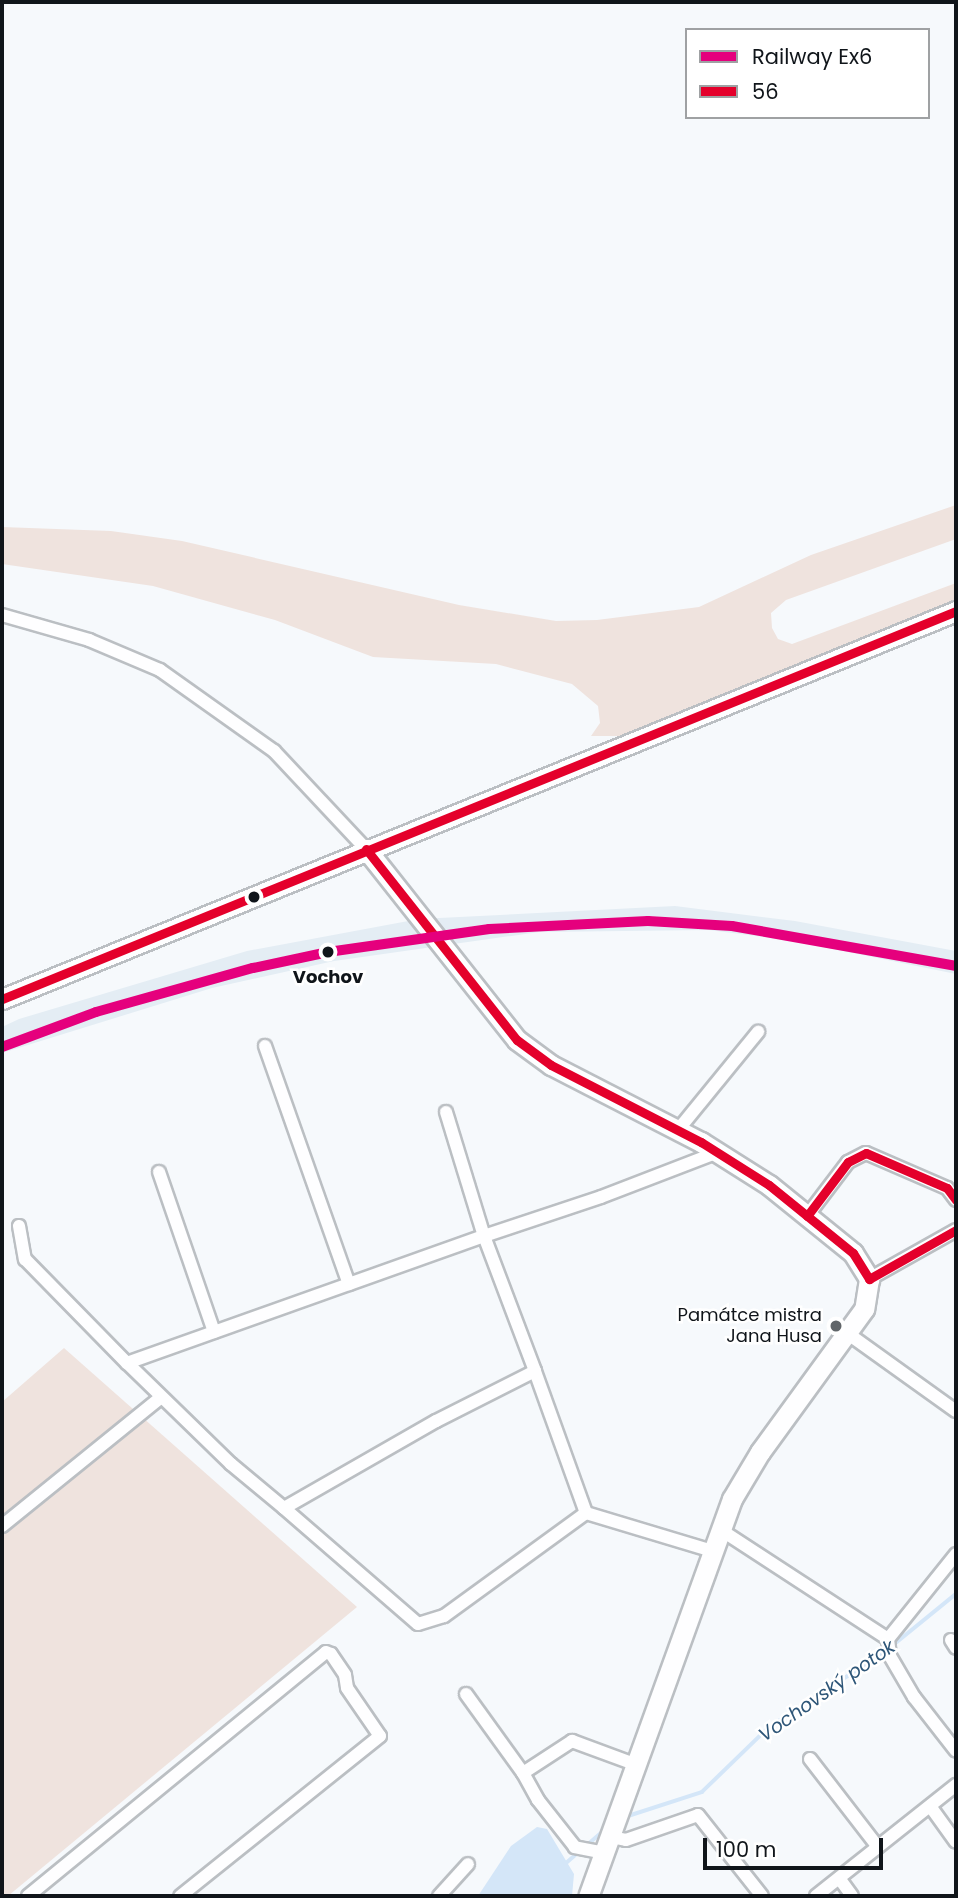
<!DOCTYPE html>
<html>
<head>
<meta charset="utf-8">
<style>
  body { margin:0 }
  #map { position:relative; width:958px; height:1898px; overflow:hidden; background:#f6f9fc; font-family:Poppins,sans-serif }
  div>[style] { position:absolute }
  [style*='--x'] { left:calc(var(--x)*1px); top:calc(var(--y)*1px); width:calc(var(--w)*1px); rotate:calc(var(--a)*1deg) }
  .built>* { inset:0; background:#e4edf4 }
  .green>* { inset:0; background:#efe3de }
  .water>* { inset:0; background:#d4e6f8 }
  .stream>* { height:3.5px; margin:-1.75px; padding:0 1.75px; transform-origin:1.75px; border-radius:1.75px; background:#d4e6f8 }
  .roads { filter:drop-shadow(2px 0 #bbbfc3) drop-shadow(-2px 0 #bbbfc3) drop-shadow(0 2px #bbbfc3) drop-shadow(0 -2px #bbbfc3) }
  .street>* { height:12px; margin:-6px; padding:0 6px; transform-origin:6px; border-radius:6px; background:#fefeff }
  .secondary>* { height:19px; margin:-9.5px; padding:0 9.5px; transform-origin:9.5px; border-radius:9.5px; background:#fefeff }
  .bus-1>* { height:9px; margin:-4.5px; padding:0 4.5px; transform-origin:4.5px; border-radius:4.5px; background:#e4002b }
  .rail-1>* { height:10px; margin:-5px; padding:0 5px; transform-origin:5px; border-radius:5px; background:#e5007d }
  .dots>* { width:19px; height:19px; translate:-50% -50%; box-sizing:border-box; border:4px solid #fff; border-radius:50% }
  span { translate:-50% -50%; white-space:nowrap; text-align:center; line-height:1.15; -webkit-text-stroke:5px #fff; paint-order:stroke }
  .stop-label { font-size:18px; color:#10151a; font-weight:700 }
  .poi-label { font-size:18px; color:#10151a }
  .right { translate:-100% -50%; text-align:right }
  .water-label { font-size:19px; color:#2e5678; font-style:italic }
  .frame { position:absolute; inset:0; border:4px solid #10151a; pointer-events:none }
  .legend { position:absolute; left:685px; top:28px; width:245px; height:91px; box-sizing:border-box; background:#fff; border:2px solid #9fa1a3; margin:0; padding:9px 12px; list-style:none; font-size:21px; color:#10151a }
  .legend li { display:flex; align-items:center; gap:14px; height:35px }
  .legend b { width:35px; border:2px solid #9fa1a3 }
  .scale { position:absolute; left:703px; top:1838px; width:180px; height:32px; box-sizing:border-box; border:4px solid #10151a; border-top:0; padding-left:9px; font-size:21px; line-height:24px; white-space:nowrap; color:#10151a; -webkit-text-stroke:5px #fff; paint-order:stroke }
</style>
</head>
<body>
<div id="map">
  <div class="built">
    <i style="clip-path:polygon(675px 906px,795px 921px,956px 951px,956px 974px,794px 941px,709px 930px,539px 932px,334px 961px,212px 988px,2px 1053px,2px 1027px,19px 1019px,247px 951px,419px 919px)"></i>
  </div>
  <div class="green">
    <i style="clip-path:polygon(956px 505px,956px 539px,786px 600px,771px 613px,772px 628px,778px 639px,792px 644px,956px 583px,956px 600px,620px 736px,591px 736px,600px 723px,598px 706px,572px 684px,496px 664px,373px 657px,275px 620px,153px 586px,2px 564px,2px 527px,111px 531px,182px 541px,459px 605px,556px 621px,597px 620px,699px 607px,811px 555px)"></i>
    <i style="clip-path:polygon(64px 1348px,357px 1607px,8px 1896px,2px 1896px,2px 1402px)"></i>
  </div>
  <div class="water">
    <i style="clip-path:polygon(537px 1827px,547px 1829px,574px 1874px,572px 1896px,478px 1896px,511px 1846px)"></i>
  </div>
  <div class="stream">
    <i style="--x:892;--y:1646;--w:82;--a:-39.1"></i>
    <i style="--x:625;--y:1817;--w:81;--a:-18"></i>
    <i style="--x:702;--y:1792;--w:92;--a:-44.1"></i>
    <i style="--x:768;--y:1728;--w:141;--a:-33.1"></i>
    <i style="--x:586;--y:1846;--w:20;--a:-41"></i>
    <i style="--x:565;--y:1864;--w:20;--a:-41"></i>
  </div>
  <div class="roads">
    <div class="street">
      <i style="--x:2;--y:615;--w:91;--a:16"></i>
      <i style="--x:89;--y:640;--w:77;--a:22.9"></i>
      <i style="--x:160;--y:670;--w:140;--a:35.4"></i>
      <i style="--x:274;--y:751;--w:134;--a:46.8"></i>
      <i style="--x:265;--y:1046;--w:252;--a:70.6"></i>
      <i style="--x:446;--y:1112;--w:130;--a:73"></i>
      <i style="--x:484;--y:1236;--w:144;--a:69.3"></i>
      <i style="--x:535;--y:1371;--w:111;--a:153.2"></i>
      <i style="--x:436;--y:1421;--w:175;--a:150.2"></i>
      <i style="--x:284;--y:1508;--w:69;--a:-140.3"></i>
      <i style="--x:231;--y:1464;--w:145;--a:-135.8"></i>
      <i style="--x:127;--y:1363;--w:236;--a:-19.6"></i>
      <i style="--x:349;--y:1284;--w:143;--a:-19.6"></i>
      <i style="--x:484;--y:1236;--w:123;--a:-18.4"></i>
      <i style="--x:601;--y:1197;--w:125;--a:-21"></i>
      <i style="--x:678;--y:1130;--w:127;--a:-50.8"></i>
      <i style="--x:159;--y:1172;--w:169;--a:71"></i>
      <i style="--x:807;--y:1216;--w:68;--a:-52.8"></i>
      <i style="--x:848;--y:1162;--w:20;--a:-27"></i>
      <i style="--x:866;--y:1153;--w:88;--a:23.4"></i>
      <i style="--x:947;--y:1188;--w:15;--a:53"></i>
      <i style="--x:19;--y:1226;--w:34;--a:80"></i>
      <i style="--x:25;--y:1259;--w:146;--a:45.6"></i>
      <i style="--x:869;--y:1279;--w:100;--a:-29.4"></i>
      <i style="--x:847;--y:1333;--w:134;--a:35.6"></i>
      <i style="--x:284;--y:1508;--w:177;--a:40.9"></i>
      <i style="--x:418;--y:1624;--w:27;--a:-17"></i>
      <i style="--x:444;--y:1616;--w:175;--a:-36"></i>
      <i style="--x:586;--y:1513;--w:151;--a:-109.8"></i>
      <i style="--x:586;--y:1513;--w:133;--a:16.7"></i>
      <i style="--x:2;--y:1526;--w:203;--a:-39"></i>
      <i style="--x:721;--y:1530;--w:199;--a:33.1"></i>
      <i style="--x:888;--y:1639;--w:109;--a:-51.3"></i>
      <i style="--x:888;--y:1639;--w:17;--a:83"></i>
      <i style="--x:890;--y:1656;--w:48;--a:59.7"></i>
      <i style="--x:914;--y:1697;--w:68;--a:52.1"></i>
      <i style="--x:951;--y:1640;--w:9;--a:58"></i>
      <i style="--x:466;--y:1694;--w:97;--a:54.2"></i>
      <i style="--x:810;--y:1759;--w:111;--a:52.3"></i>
      <i style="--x:930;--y:1806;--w:44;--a:54.2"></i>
      <i style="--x:611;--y:1837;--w:15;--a:11"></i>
      <i style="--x:626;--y:1840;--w:76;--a:-19.1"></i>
      <i style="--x:698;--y:1815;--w:103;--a:51.7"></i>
      <i style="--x:605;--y:1853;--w:31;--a:-169"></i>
      <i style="--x:575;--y:1847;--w:60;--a:-128.2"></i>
      <i style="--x:538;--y:1800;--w:31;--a:-119"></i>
      <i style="--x:523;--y:1773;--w:59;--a:-33.1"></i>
      <i style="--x:572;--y:1741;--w:69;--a:20.3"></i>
      <i style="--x:839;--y:1878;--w:22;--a:54"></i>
      <i style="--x:28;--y:1896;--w:385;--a:-39.3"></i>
      <i style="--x:326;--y:1652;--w:5;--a:22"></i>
      <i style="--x:331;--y:1654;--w:25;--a:56"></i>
      <i style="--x:345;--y:1675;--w:13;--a:81"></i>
      <i style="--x:347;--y:1688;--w:58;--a:55.5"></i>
      <i style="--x:380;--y:1736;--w:256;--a:141.3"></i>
      <i style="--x:439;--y:1896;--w:43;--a:-47.8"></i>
      <i style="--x:816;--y:1896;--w:179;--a:-38.4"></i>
    </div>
    <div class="secondary">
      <i style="--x:366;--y:849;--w:243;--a:51.7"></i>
      <i style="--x:517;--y:1040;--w:42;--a:36.3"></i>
      <i style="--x:551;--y:1065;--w:169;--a:27.2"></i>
      <i style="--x:701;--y:1142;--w:80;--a:32.3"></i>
      <i style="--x:769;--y:1185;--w:108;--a:39"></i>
      <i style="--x:853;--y:1253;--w:31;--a:58"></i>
      <i style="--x:869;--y:1279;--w:30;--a:99"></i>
      <i style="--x:864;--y:1309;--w:177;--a:126"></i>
      <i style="--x:760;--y:1452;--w:55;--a:120.8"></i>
      <i style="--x:732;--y:1499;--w:422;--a:109.9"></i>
      <i style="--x:2;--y:999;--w:1030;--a:-22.13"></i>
    </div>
  </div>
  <div class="bus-1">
    <i style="--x:366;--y:849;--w:243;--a:51.7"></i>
    <i style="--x:517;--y:1040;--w:42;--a:36.3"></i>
    <i style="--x:551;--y:1065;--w:169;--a:27.2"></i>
    <i style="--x:701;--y:1142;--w:80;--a:32.3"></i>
    <i style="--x:769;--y:1185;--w:108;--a:39"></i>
    <i style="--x:853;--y:1253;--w:31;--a:58"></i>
    <i style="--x:2;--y:999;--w:1030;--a:-22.13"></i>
    <i style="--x:807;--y:1216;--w:68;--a:-52.8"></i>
    <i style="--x:848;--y:1162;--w:20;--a:-27"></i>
    <i style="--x:866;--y:1153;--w:88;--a:23.4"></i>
    <i style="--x:947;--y:1188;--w:15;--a:53"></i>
    <i style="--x:869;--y:1279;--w:100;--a:-29.4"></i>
  </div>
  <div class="rail-1">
    <i style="--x:2;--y:1047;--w:100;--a:-20.4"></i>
    <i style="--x:96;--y:1012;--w:163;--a:-15.7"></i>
    <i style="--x:253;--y:968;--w:77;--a:-12"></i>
    <i style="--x:328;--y:952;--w:163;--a:-8.1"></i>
    <i style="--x:489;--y:929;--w:159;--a:-2.9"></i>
    <i style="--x:648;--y:921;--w:84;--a:3.4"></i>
    <i style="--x:732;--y:926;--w:228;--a:10.1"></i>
  </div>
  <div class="dots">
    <i style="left:254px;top:897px;background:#10151a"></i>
    <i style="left:328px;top:952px;background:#10151a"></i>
    <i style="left:836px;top:1326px;background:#606569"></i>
  </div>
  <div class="stop-label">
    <span style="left:328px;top:977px">Vochov</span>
  </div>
  <div class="poi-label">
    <span class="right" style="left:822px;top:1326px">Památce mistra<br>Jana Husa</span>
  </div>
  <div class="water-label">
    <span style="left:827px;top:1691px;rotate:-35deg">Vochovský potok</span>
  </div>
  <div class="frame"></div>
  <ul class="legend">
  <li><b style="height:9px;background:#e5007d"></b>Railway Ex6</li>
  <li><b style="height:9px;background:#e4002b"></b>56</li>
  </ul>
  <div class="scale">100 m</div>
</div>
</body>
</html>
